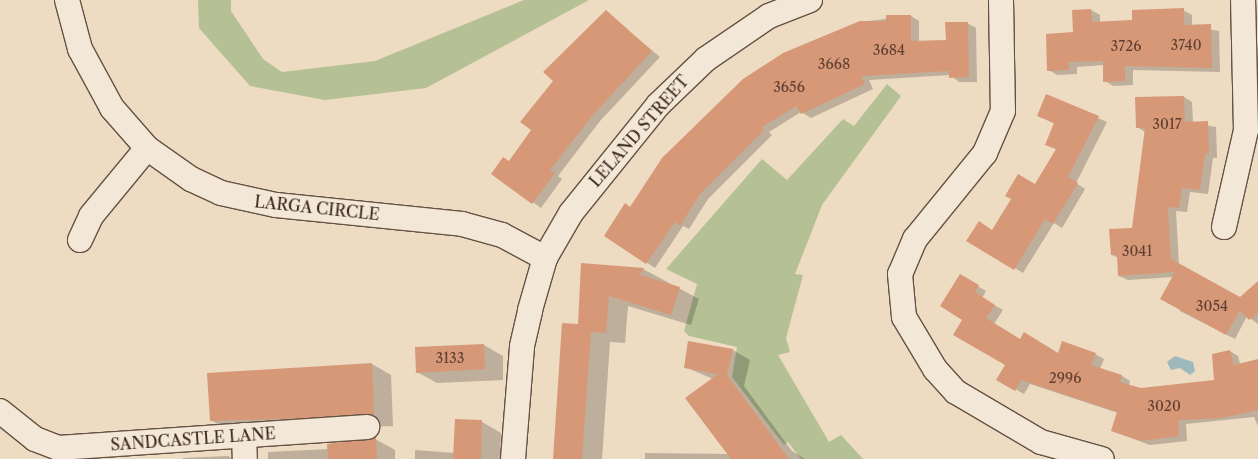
<!DOCTYPE html>
<html>
<head>
<meta charset="utf-8">
<style>
  body { margin:0 }
  #map { position:relative; width:1258px; height:459px; overflow:hidden; background:#eddbc2; font-family:"Libre Caslon Text",serif }
  div>[style] { position:absolute }
  [style*='--x'] { left:calc(var(--x)*1px); top:calc(var(--y)*1px); width:calc(var(--w)*1px); rotate:calc(var(--a)*1deg) }
  .green>* { inset:0; background:#b5c195 }
  .water>* { inset:0; background:#9db9bd }
  .shadow>* { inset:0; background:#0003 }
  .building>* { inset:0; background:#d79878 }
  .roads { filter:drop-shadow(1px 0 #665144) drop-shadow(-1px 0 #665144) drop-shadow(0 1px #665144) drop-shadow(0 -1px #665144) }
  .minor>* { height:24px; margin:-12px; padding:0 12px; transform-origin:12px; border-radius:12px; background:#f3e8d7 }
  span { translate:-50% -50%; white-space:nowrap; text-align:center; line-height:1.15; -webkit-text-stroke:4px #f3e8d7; paint-order:stroke }
  .number-label { font-size:14px; color:#604032 }
  .number-label span { -webkit-text-stroke-width:0 }
  .street-label { font-size:16px; color:#39231a }
</style>
</head>
<body>
<div id="map">
  <div class="green">
    <i style="clip-path:polygon(198px 0,231px 0,231px 11px,263px 59px,282px 72px,375px 61px,524px 0,589px 0,426px 88px,325px 100px,250px 86px,199px 28px)"></i>
    <i style="clip-path:polygon(887px 84px,901px 96px,822px 205px,795px 274px,803px 275px,786px 338px,790px 352px,778px 355px,829px 442px,841px 435px,863px 459px,801px 459px,788px 442px,784px 445px,732px 377px,737px 347px,689px 336px,684px 331px,697px 284px,666px 269px,762px 159px,787px 180px,843px 119px,854px 126px)"></i>
  </div>
  <div class="water">
    <i style="clip-path:polygon(1175px 356px,1193px 362px,1195px 371px,1190px 375px,1180px 368px,1171px 370px,1167px 362px)"></i>
  </div>
  <div class="shadow">
    <i style="clip-path:polygon(1091px 10px,1100px 15px,1100px 23px,1134px 21px,1183px 10px,1192px 15px,1192px 26px,1219px 31px,1220px 72px,1133px 70px,1133px 85px,1113px 86px,1105px 81px,1104px 65px,1077px 67px,1077px 74px,1057px 75px,1049px 70px,1075px 34px,1074px 11px)"></i>
    <i style="clip-path:polygon(606px 12px,660px 57px,600px 121px,558px 176px,562px 179px,541px 208px,493px 174px,509px 162px,533px 130px)"></i>
    <i style="clip-path:polygon(911px 16px,919px 21px,919px 42px,947px 41px,967px 23px,976px 28px,977px 82px,959px 82px,950px 75px,869px 80px,873px 89px,811px 118px,801px 112px,769px 132px,772px 135px,708px 199px,689px 229px,683px 226px,655px 268px,605px 235px,630px 208px,860px 22px)"></i>
    <i style="clip-path:polygon(1047px 96px,1107px 122px,1076px 183px,1085px 189px,1062px 228px,1054px 223px,1023px 273px,968px 240px,993px 231px,1036px 185px,1057px 150px,1046px 144px,1055px 124px,1039px 116px)"></i>
    <i style="clip-path:polygon(1184px 97px,1192px 102px,1193px 123px,1216px 127px,1217px 158px,1213px 158px,1208px 194px,1190px 192px,1187px 212px,1176px 211px,1179px 265px,1240px 298px,1258px 284px,1258px 324px,1247px 316px,1235px 339px,1180px 311px,1174px 277px,1128px 280px,1119px 276px,1118px 258px,1112px 255px,1133px 229px,1145px 132px,1137px 127px)"></i>
    <i style="clip-path:polygon(582px 264px,643px 269px,699px 299px,691px 325px,628px 306px,625px 343px,610px 342px,602px 459px,555px 459px,579px 325px)"></i>
    <i style="clip-path:polygon(961px 276px,986px 291px,982px 298px,1003px 310px,994px 324px,1021px 341px,1058px 355px,1095px 354px,1104px 359px,1100px 369px,1122px 376px,1130px 381px,1129px 386px,1141px 390px,1215px 381px,1230px 351px,1238px 356px,1240px 364px,1258px 360px,1258px 426px,1254px 417px,1186px 424px,1187px 441px,1150px 445px,1112px 431px,1118px 413px,1030px 384px,1024px 394px,998px 379px,1007px 365px,964px 320px)"></i>
    <i style="clip-path:polygon(689px 343px,733px 350px,750px 360px,744px 386px,792px 451px,805px 459px,645px 459px,645px 453px,729px 454px,713px 379px,685px 367px)"></i>
    <i style="clip-path:polygon(484px 345px,503px 356px,503px 380px,437px 383px,417px 372px)"></i>
    <i style="clip-path:polygon(372px 364px,391px 375px,393px 426px,230px 432px,211px 420px)"></i>
    <i style="clip-path:polygon(456px 421px,482px 422px,501px 433px,500px 459px,415px 459px,415px 450px,455px 453px)"></i>
    <i style="clip-path:polygon(375px 439px,395px 450px,395px 459px,268px 459px,268px 452px,329px 449px)"></i>
    <i style="clip-path:polygon(228px 456px,233px 459px,183px 459px,183px 458px)"></i>
  </div>
  <div class="building">
    <i style="clip-path:polygon(1184px 8px,1184px 25px,1211px 24px,1212px 68px,1125px 66px,1125px 81px,1103px 82px,1103px 61px,1069px 62px,1069px 70px,1047px 71px,1046px 34px,1073px 32px,1072px 10px,1091px 9px,1092px 22px,1132px 20px,1132px 10px)"></i>
    <i style="clip-path:polygon(606px 10px,652px 51px,592px 116px,550px 170px,555px 173px,532px 204px,491px 174px,503px 157px,509px 161px,531px 130px,520px 122px,553px 81px,543px 72px)"></i>
    <i style="clip-path:polygon(886px 15px,911px 15px,911px 41px,946px 40px,945px 22px,968px 22px,969px 77px,949px 78px,949px 71px,861px 76px,865px 84px,801px 114px,796px 106px,762px 127px,764px 130px,700px 194px,680px 226px,675px 222px,646px 264px,604px 236px,625px 203px,630px 207px,662px 158px,743px 79px,783px 53px,860px 21px,886px 21px)"></i>
    <i style="clip-path:polygon(1046px 94px,1099px 116px,1068px 177px,1078px 183px,1053px 224px,1045px 219px,1014px 270px,966px 241px,979px 221px,992px 230px,1011px 199px,1005px 196px,1018px 174px,1035px 184px,1056px 149px,1045px 145px,1054px 123px,1037px 116px)"></i>
    <i style="clip-path:polygon(1184px 96px,1185px 122px,1208px 121px,1209px 153px,1205px 154px,1200px 190px,1182px 188px,1179px 208px,1168px 207px,1171px 259px,1240px 297px,1258px 281px,1258px 313px,1249px 320px,1240px 310px,1226px 335px,1160px 299px,1175px 272px,1118px 276px,1117px 255px,1111px 255px,1109px 229px,1132px 228px,1145px 128px,1136px 128px,1135px 97px)"></i>
    <i style="clip-path:polygon(581px 263px,644px 268px,640px 275px,680px 287px,671px 315px,609px 296px,606px 333px,591px 332px,582px 459px,553px 459px,562px 323px,578px 324px)"></i>
    <i style="clip-path:polygon(960px 274px,979px 285px,975px 292px,995px 305px,986px 318px,1020px 339px,1024px 332px,1058px 353px,1062px 341px,1096px 353px,1091px 365px,1122px 375px,1120px 382px,1141px 388px,1214px 380px,1212px 354px,1230px 350px,1234px 365px,1258px 359px,1258px 410px,1222px 418px,1178px 420px,1179px 436px,1141px 441px,1111px 431px,1117px 412px,1021px 380px,1015px 391px,996px 380px,1005px 365px,953px 335px,962px 320px,940px 306px)"></i>
    <i style="clip-path:polygon(688px 341px,733px 349px,727px 375px,789px 459px,731px 459px,685px 398px,718px 374px,684px 368px)"></i>
    <i style="clip-path:polygon(484px 344px,485px 369px,416px 373px,415px 347px)"></i>
    <i style="clip-path:polygon(372px 363px,374px 416px,210px 421px,207px 373px)"></i>
    <i style="clip-path:polygon(455px 419px,482px 420px,481px 459px,453px 459px)"></i>
    <i style="clip-path:polygon(376px 437px,377px 459px,328px 459px,327px 444px)"></i>
  </div>
  <div class="roads">
    <div class="minor">
      <i style="--x:67;--y:0;--w:51;--a:75.1"></i>
      <i style="--x:80;--y:49;--w:67;--a:61.5"></i>
      <i style="--x:112;--y:108;--w:53;--a:48.8"></i>
      <i style="--x:147;--y:148;--w:54;--a:35.2"></i>
      <i style="--x:191;--y:179;--w:33;--a:25"></i>
      <i style="--x:221;--y:193;--w:56;--a:12.3"></i>
      <i style="--x:276;--y:205;--w:187;--a:5.8"></i>
      <i style="--x:462;--y:224;--w:41;--a:15.4"></i>
      <i style="--x:502;--y:235;--w:49;--a:28.1"></i>
      <i style="--x:1001;--y:0;--w:111;--a:89"></i>
      <i style="--x:1003;--y:111;--w:46;--a:113.2"></i>
      <i style="--x:985;--y:153;--w:111;--a:129.1"></i>
      <i style="--x:915;--y:239;--w:38;--a:113"></i>
      <i style="--x:900;--y:274;--w:43;--a:84.7"></i>
      <i style="--x:904;--y:317;--w:61;--a:59.2"></i>
      <i style="--x:935;--y:369;--w:31;--a:48"></i>
      <i style="--x:956;--y:392;--w:99;--a:30.5"></i>
      <i style="--x:1041;--y:442;--w:63;--a:15.6"></i>
      <i style="--x:1224;--y:227;--w:99;--a:-77.2"></i>
      <i style="--x:1246;--y:130;--w:130;--a:-91.3"></i>
      <i style="--x:80;--y:240;--w:26;--a:-65"></i>
      <i style="--x:91;--y:216;--w:88;--a:-50.5"></i>
      <i style="--x:0;--y:411;--w:45;--a:38.7"></i>
      <i style="--x:35;--y:439;--w:25;--a:21"></i>
      <i style="--x:58;--y:448;--w:310;--a:-3.9"></i>
      <i style="--x:244;--y:435;--w:24;--a:88"></i>
      <i style="--x:513;--y:459;--w:113;--a:-85.4"></i>
      <i style="--x:522;--y:346;--w:37;--a:-77"></i>
      <i style="--x:530;--y:310;--w:54;--a:-73.9"></i>
      <i style="--x:545;--y:258;--w:52;--a:-60"></i>
      <i style="--x:571;--y:213;--w:139;--a:-51.1"></i>
      <i style="--x:658;--y:105;--w:66;--a:-43.8"></i>
      <i style="--x:706;--y:59;--w:76;--a:-34.3"></i>
      <i style="--x:769;--y:16;--w:44;--a:-21.3"></i>
    </div>
  </div>
  <div class="number-label">
    <span style="left:1186px;top:45px">3740</span>
    <span style="left:1126px;top:46px">3726</span>
    <span style="left:889px;top:50px">3684</span>
    <span style="left:834px;top:64px">3668</span>
    <span style="left:789px;top:87px">3656</span>
    <span style="left:1167px;top:124px">3017</span>
    <span style="left:1137px;top:251px">3041</span>
    <span style="left:1212px;top:306px">3054</span>
    <span style="left:450px;top:358px">3133</span>
    <span style="left:1065px;top:378px">2996</span>
    <span style="left:1164px;top:406px">3020</span>
  </div>
  <div class="street-label">
    <span style="left:639px;top:131px;rotate:-49deg">LELAND STREET</span>
    <span style="left:317px;top:208px;rotate:6deg">LARGA CIRCLE</span>
    <span style="left:193px;top:439px;rotate:-4deg">SANDCASTLE LANE</span>
  </div>
</div>
</body>
</html>
